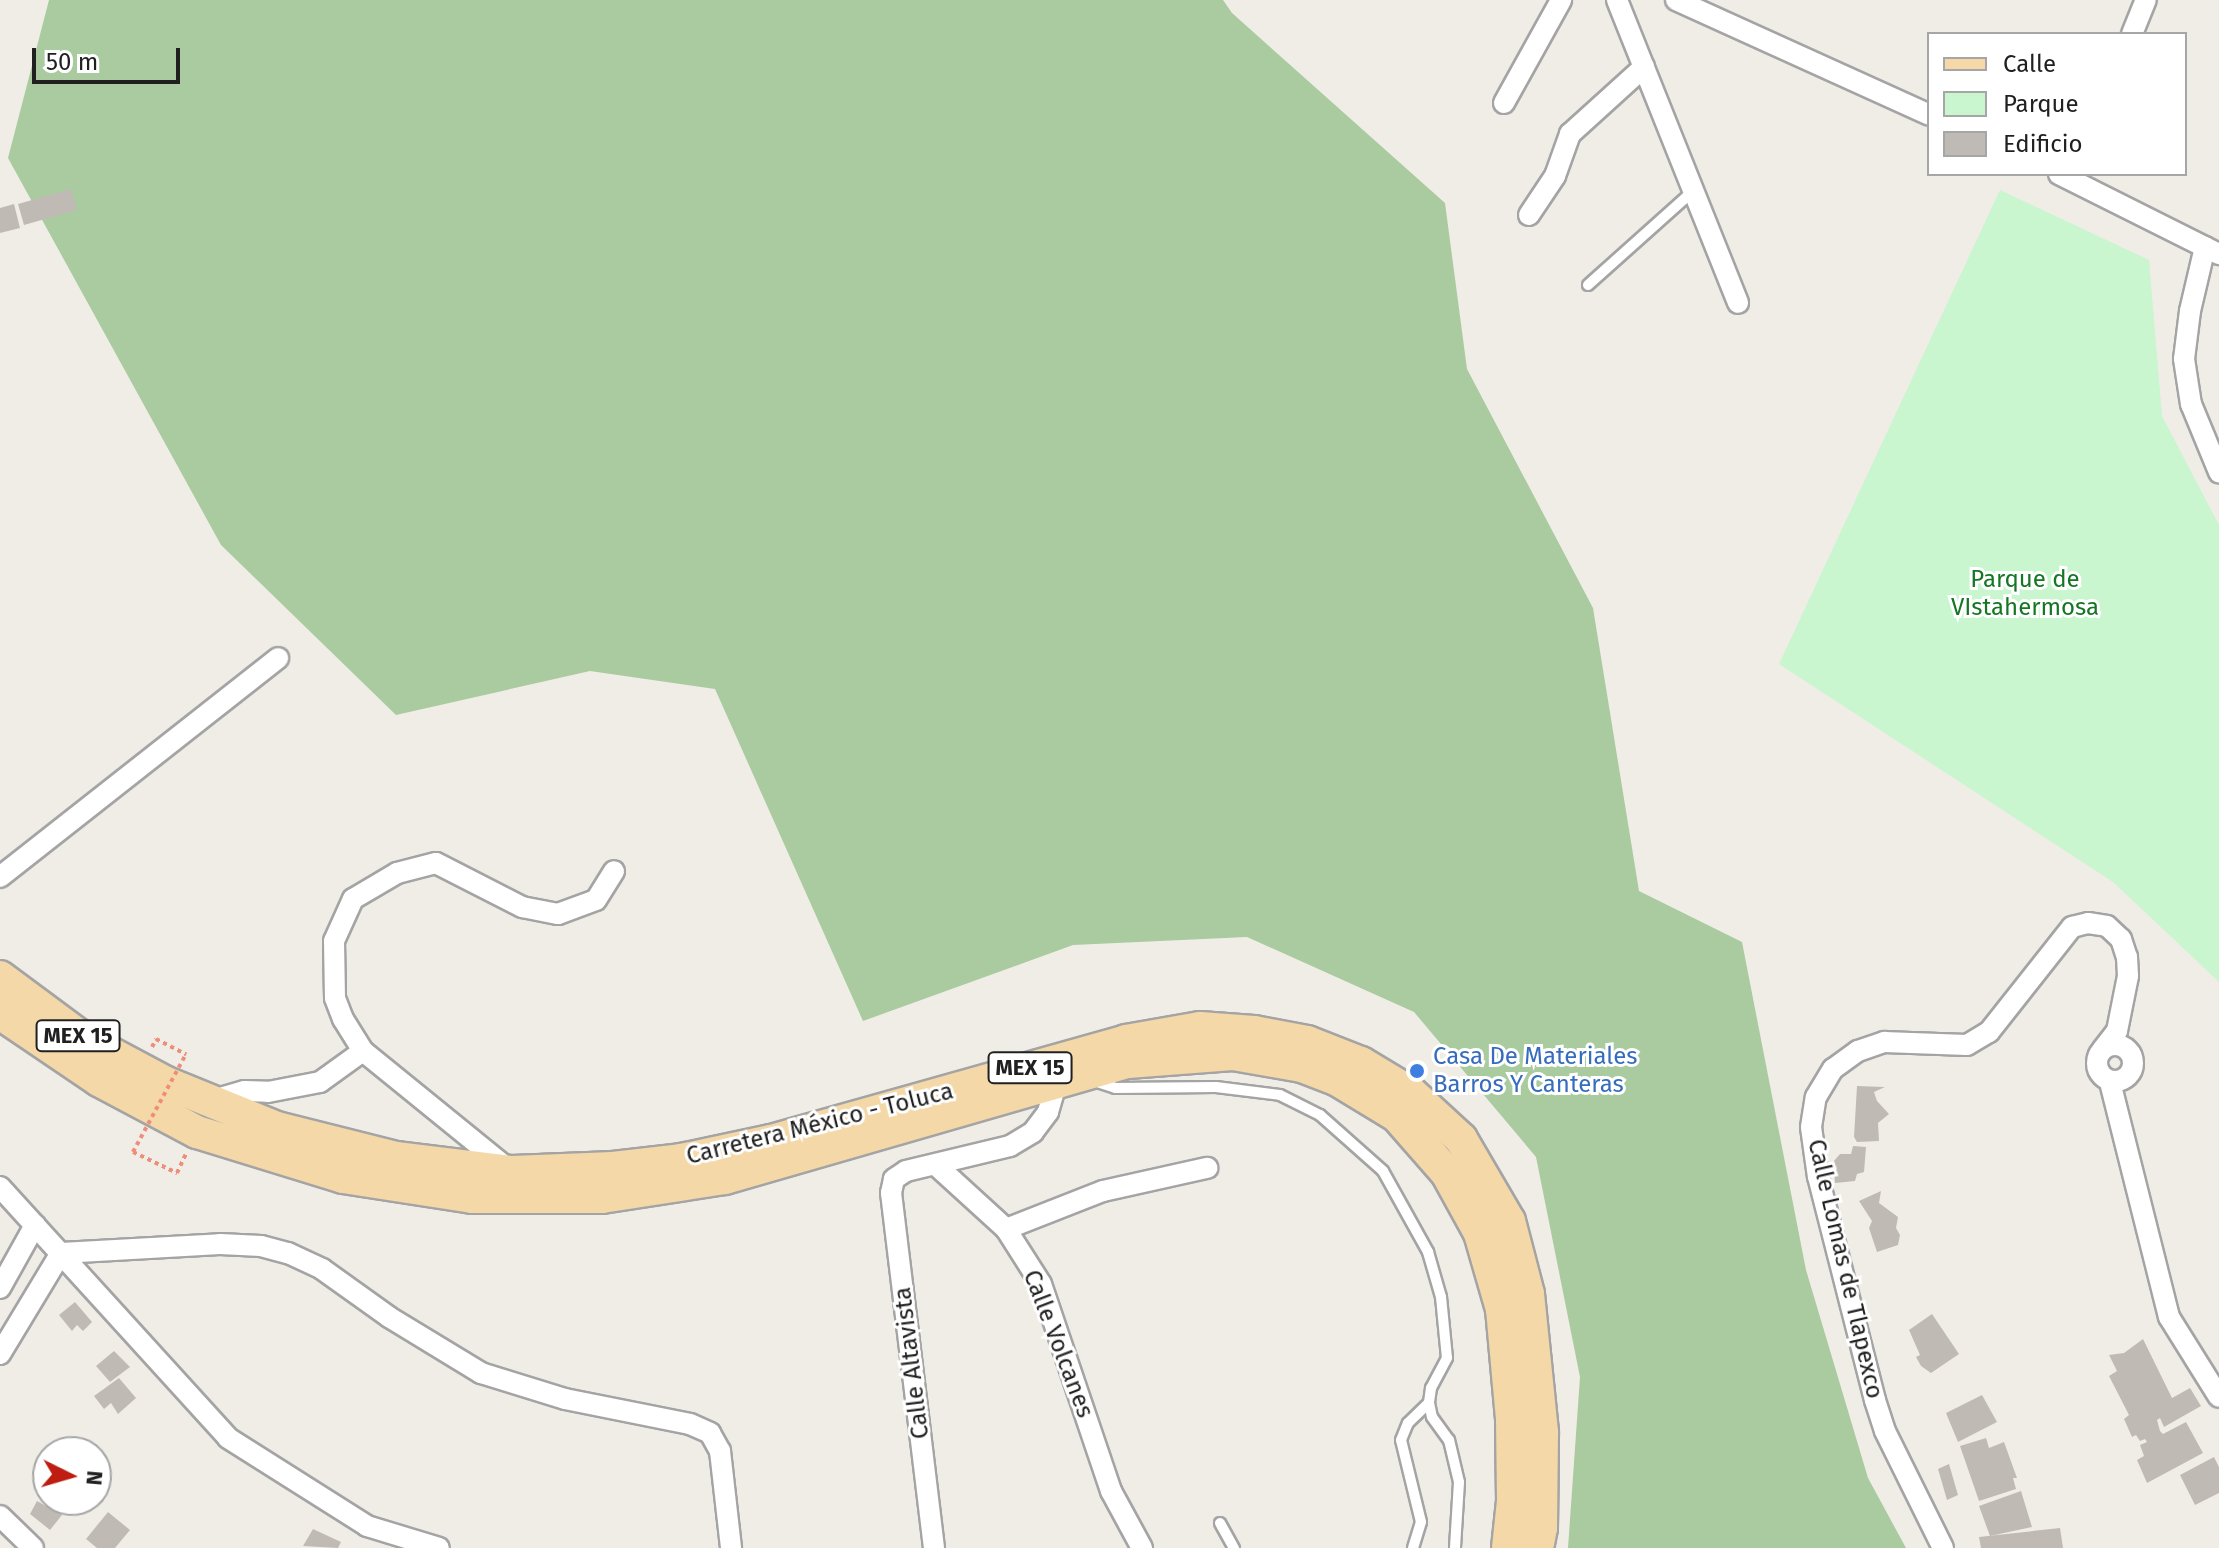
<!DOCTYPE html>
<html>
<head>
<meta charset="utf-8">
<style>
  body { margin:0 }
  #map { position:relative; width:2219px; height:1548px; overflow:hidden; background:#f0ede7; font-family:"Fira Sans",sans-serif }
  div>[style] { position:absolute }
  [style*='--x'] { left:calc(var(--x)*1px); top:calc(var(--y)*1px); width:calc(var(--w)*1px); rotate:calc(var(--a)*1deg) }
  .forest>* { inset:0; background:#a9cb9f }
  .park>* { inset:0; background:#c9f5cf }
  .building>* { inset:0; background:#c0bab4 }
  .path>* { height:4px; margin-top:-2px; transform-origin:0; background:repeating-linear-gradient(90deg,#ee8d7a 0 4px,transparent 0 8px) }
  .roads { filter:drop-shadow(2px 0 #a4a4a4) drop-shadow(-2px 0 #a4a4a4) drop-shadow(0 2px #a4a4a4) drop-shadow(0 -2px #a4a4a4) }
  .lane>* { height:10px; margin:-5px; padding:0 5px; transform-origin:5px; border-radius:5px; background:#fff }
  .street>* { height:20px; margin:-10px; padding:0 10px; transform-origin:10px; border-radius:10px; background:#fff }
  .street>.ring { margin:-10px; padding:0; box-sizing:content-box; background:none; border:20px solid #fff; border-radius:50% }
  .primary>* { height:32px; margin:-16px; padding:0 16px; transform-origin:16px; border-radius:16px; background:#f4d8a8 }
  .path-bridge>* { height:4px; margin-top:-2px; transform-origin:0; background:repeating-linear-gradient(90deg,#ee8d7a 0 4px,transparent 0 8px) }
  .dots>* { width:22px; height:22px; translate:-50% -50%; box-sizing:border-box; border:4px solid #fff; border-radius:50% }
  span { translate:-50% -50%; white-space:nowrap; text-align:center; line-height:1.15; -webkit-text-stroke:6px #fff; paint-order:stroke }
  .shield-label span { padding:2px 6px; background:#fff; border:2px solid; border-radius:6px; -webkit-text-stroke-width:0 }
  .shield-label { font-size:22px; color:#202020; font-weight:700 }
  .park-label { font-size:24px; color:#157624 }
  .shop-label { font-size:24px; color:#366cbe }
  .left { translate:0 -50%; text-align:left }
  .street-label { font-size:24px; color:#202020 }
  .legend { position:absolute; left:1927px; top:32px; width:260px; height:144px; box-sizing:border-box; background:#fff; border:2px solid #a6a6a6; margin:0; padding:10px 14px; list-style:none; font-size:24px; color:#202020 }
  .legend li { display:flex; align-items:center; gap:16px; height:40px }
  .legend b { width:40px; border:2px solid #a6a6a6 }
  .north { position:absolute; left:32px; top:1436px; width:80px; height:80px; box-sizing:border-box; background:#fff; border:2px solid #a6a6a6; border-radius:50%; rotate:95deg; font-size:22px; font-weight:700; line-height:32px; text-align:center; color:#202020 }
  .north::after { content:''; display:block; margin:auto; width:28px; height:36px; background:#be1d11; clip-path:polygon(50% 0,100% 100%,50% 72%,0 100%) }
  .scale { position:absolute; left:32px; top:48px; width:148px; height:36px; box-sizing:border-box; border:4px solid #202020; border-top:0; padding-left:10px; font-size:24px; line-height:28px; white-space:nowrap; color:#202020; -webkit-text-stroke:6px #fff; paint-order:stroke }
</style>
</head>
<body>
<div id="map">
  <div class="forest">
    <i style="clip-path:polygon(49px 0,1223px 0,1232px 13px,1445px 203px,1467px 369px,1593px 608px,1639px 891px,1742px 942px,1806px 1270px,1868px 1478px,1906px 1548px,1568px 1548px,1580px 1377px,1536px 1157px,1414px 1012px,1247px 937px,1073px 945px,863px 1021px,715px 689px,590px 671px,396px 715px,221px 545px,8px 158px)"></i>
  </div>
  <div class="park">
    <i style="clip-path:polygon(2000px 190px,2149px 260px,2162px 416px,2219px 525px,2219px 982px,2113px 882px,1779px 664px)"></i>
  </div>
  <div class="building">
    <i style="clip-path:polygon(71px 189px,77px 210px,24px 225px,18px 204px)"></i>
    <i style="clip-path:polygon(14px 204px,20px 228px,0 233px,0 208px)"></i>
    <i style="clip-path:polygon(1857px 1086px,1885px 1087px,1874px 1092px,1877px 1101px,1889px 1114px,1878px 1123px,1879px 1141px,1857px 1142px,1854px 1137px)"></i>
    <i style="clip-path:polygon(1853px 1146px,1866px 1147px,1864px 1172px,1857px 1174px,1855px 1181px,1835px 1183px,1833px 1162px,1840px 1154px,1851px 1154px)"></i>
    <i style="clip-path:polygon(1881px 1191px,1879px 1203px,1898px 1217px,1896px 1228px,1900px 1235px,1898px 1245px,1877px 1252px,1869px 1228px,1872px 1221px,1859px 1201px)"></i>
    <i style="clip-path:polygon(75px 1302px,92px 1322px,83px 1331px,77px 1325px,72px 1331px,59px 1315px)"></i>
    <i style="clip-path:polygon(1932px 1314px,1959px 1354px,1931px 1373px,1921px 1366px,1916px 1357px,1920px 1355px,1909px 1330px)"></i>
    <i style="clip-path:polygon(2143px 1339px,2172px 1398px,2190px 1388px,2201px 1406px,2164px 1427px,2160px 1418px,2157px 1420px,2160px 1431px,2163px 1434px,2186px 1422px,2203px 1453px,2147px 1483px,2137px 1460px,2144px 1456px,2140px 1445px,2147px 1442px,2145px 1439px,2140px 1441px,2136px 1435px,2132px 1437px,2124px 1419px,2129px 1415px,2109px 1376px,2117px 1371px,2109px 1355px,2124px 1353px)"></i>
    <i style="clip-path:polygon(114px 1351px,130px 1367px,110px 1382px,96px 1366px)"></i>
    <i style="clip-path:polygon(119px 1378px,136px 1398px,118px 1414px,111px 1403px,104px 1409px,94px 1396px)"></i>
    <i style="clip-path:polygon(1982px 1395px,1997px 1422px,1958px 1442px,1946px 1413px)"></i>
    <i style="clip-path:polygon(1986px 1438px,1989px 1448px,2004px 1442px,2017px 1478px,2013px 1478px,2016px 1489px,1979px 1501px,1960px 1446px)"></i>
    <i style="clip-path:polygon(2214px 1457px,2219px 1467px,2219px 1493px,2195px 1505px,2180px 1475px)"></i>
    <i style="clip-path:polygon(1949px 1464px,1958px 1495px,1947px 1500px,1938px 1469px)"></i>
    <i style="clip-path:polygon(2021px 1491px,2032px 1527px,1990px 1536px,1979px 1506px)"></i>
    <i style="clip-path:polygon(37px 1501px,62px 1515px,50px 1530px,30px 1514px)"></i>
    <i style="clip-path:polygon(108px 1512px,130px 1530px,115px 1548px,97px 1548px,86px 1539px)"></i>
    <i style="clip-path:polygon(2060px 1528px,2063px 1548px,1981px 1548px,1979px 1537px)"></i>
    <i style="clip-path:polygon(313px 1529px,341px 1542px,338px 1548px,303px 1546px)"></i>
  </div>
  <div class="path">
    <i style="--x:152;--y:1047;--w:9;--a:-63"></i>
    <i style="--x:156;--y:1039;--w:34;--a:27"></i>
    <i style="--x:133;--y:1152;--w:49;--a:25.5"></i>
    <i style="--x:177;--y:1173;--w:23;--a:-65"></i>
  </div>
  <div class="roads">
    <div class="lane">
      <i style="--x:1588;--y:285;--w:141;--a:-41.8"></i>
      <i style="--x:1094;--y:1081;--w:22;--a:18"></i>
      <i style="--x:1115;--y:1088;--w:101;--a:-0.6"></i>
      <i style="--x:1216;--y:1087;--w:64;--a:7.1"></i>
      <i style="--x:1280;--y:1095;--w:45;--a:26.6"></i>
      <i style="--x:1320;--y:1115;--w:84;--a:41.6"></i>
      <i style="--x:1383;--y:1171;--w:93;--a:60.9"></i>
      <i style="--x:1428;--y:1252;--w:47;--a:73.9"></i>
      <i style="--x:1441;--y:1297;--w:61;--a:84.4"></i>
      <i style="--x:1447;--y:1358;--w:34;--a:118"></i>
      <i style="--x:1431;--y:1388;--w:15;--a:98"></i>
      <i style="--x:1429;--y:1403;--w:14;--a:78"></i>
      <i style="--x:1432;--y:1417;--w:29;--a:54"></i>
      <i style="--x:1449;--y:1440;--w:43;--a:76.6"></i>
      <i style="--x:1459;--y:1482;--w:66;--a:93.5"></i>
      <i style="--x:1220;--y:1523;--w:29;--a:61"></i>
      <i style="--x:1413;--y:1548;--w:27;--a:-73"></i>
      <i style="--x:1421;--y:1522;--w:84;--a:-103.7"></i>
      <i style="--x:1401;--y:1440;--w:18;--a:-68"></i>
      <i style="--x:1408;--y:1423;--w:29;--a:-44"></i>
    </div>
    <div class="street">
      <i style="--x:1617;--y:0;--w:326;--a:68.2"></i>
      <i style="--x:1676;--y:0;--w:278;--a:24.4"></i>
      <i style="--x:2132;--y:34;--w:37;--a:-68"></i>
      <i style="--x:1504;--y:103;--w:118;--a:-61"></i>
      <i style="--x:2059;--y:174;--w:179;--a:26.6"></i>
      <i style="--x:1529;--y:215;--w:47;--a:-56.3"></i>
      <i style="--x:1555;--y:176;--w:45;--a:-70.3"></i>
      <i style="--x:1570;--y:134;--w:100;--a:-42.2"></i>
      <i style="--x:2205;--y:247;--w:66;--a:103.2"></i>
      <i style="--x:2190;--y:311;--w:48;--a:97.1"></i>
      <i style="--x:2184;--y:359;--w:46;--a:81.2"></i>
      <i style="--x:2191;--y:404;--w:74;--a:67.6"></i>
      <i style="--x:0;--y:877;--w:354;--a:-38.2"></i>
      <i class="ring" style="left:2097px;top:1045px;width:16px;height:16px"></i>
      <i style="--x:2110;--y:1082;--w:242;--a:75.9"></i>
      <i style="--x:2169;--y:1317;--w:94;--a:58"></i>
      <i style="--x:213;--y:1100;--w:33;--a:-16"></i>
      <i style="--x:245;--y:1091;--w:23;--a:2"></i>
      <i style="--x:268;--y:1092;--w:53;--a:-10.9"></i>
      <i style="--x:320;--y:1082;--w:53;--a:-35.8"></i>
      <i style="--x:937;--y:1166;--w:93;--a:42.4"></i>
      <i style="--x:1006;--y:1229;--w:65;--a:57.5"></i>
      <i style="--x:1041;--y:1284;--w:219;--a:71.3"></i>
      <i style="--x:1111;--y:1491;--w:65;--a:61.5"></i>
      <i style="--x:507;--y:1168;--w:186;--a:-140.9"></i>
      <i style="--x:363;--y:1051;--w:38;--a:-122"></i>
      <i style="--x:343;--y:1019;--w:22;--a:-111"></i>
      <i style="--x:335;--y:998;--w:57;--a:-91"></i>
      <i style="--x:334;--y:941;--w:46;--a:-65.7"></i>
      <i style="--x:353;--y:899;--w:51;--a:-30.6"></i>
      <i style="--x:397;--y:873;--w:40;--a:-14.4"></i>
      <i style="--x:436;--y:863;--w:97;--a:27.1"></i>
      <i style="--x:522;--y:907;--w:37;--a:11"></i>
      <i style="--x:558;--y:914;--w:40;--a:-20.2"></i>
      <i style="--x:596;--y:900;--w:34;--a:-58"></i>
      <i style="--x:0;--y:1187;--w:339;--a:47.7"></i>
      <i style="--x:228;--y:1438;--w:165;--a:32.3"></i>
      <i style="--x:367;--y:1526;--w:75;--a:17"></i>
      <i style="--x:1006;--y:1229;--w:104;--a:-21.4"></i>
      <i style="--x:1103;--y:1191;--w:107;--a:-12.5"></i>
      <i style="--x:61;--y:1253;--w:159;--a:-3.2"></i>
      <i style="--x:220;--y:1244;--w:41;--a:2.8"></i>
      <i style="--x:261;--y:1246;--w:28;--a:15"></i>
      <i style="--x:288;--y:1253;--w:38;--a:25"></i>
      <i style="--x:322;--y:1269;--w:82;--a:35.6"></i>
      <i style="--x:389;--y:1317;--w:108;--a:31.3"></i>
      <i style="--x:481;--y:1373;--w:88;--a:17.2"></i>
      <i style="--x:565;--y:1399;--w:127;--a:11.3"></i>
      <i style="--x:690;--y:1424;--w:22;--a:24"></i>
      <i style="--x:710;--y:1433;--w:21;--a:61"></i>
      <i style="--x:720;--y:1451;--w:98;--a:83.5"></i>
      <i style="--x:0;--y:1288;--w:72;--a:-60.9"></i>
      <i style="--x:0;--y:1354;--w:118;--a:-58.9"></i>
      <i style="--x:0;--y:1516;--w:46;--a:44.1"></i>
      <i style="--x:934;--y:1548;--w:358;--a:-96.9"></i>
      <i style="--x:891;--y:1193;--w:14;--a:-78"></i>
      <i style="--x:894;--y:1179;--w:14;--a:-34"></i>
      <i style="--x:906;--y:1171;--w:107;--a:-13.5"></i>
      <i style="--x:1010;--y:1146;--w:27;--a:-31"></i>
      <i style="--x:1033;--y:1132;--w:25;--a:-53"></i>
      <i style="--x:1048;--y:1112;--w:29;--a:-74"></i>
      <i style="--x:1943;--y:1548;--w:131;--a:-116.4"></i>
      <i style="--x:1885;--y:1431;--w:33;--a:-108"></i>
      <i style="--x:1875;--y:1400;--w:230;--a:-104.3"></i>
      <i style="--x:1818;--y:1177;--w:50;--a:-98"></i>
      <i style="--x:1811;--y:1127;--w:30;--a:-81"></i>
      <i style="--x:1816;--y:1097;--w:33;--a:-59"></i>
      <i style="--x:1833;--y:1069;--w:31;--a:-36"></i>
      <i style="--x:1858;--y:1051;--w:28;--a:-19"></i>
      <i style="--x:1884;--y:1042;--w:83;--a:2.1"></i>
      <i style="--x:1967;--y:1045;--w:26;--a:-31"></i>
      <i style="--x:1989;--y:1032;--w:134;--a:-51.7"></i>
      <i style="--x:2072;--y:927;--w:16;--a:-14"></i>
      <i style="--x:2088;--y:923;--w:19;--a:9"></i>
      <i style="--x:2107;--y:926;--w:19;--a:43"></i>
      <i style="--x:2121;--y:939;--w:19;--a:72"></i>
      <i style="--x:2127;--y:957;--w:19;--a:87"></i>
      <i style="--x:2128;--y:976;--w:56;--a:101.3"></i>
      <i style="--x:2117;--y:1031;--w:24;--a:128"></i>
    </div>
    <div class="primary">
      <i style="--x:0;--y:977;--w:102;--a:36.6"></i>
      <i style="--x:82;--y:1038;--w:93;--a:28.2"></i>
      <i style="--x:164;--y:1082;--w:122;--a:22.2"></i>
      <i style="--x:277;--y:1128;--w:123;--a:14.1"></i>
      <i style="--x:396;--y:1158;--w:117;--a:6.9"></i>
      <i style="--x:512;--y:1172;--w:101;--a:-2.3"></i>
      <i style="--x:613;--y:1168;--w:68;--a:-6.7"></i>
      <i style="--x:681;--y:1160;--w:92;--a:-11.9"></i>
      <i style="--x:771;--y:1141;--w:369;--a:-15.7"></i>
      <i style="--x:1126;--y:1041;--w:75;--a:-10"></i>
      <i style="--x:1200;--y:1028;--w:54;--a:4.2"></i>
      <i style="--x:1254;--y:1032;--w:54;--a:10.7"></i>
      <i style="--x:1307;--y:1042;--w:58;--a:21.3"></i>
      <i style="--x:1361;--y:1063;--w:58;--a:31"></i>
      <i style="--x:1411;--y:1093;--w:68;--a:42.6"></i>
      <i style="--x:1461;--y:1139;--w:95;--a:59.7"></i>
      <i style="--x:1509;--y:1221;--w:75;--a:75.4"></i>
      <i style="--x:1528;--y:1294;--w:140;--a:84.2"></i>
      <i style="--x:1542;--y:1433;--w:95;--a:90.6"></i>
      <i style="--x:1541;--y:1528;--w:20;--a:101"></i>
      <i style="--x:0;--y:1013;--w:120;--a:34.1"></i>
      <i style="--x:99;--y:1080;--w:111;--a:28"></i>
      <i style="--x:197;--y:1132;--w:153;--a:17.1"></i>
      <i style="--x:343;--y:1177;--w:131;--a:8.8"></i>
      <i style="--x:472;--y:1197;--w:130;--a:0"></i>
      <i style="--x:602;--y:1197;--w:124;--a:-8.8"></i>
      <i style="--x:725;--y:1178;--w:419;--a:-16.1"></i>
      <i style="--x:1128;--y:1062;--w:105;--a:-4.4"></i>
      <i style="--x:1233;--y:1054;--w:70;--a:9.9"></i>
      <i style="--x:1302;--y:1066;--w:39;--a:21"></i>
      <i style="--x:1338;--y:1080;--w:69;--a:31.4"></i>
      <i style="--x:1397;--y:1116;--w:76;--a:48.7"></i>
      <i style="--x:1447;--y:1173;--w:68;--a:61.2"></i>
      <i style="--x:1480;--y:1233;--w:79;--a:73.9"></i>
      <i style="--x:1502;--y:1309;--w:109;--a:84.8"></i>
      <i style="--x:1512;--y:1418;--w:83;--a:89.3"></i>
      <i style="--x:1513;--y:1501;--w:47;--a:96.1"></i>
    </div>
  </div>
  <div class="path-bridge">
    <i style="--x:133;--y:1152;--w:111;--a:-61.6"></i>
  </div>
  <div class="dots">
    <i style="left:1417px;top:1071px;background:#3f7fe0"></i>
  </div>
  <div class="shield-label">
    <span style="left:78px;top:1036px">MEX 15</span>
    <span style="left:1030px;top:1068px">MEX 15</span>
  </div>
  <div class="park-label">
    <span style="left:2025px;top:594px">Parque de<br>VIstahermosa</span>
  </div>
  <div class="shop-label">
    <span class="left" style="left:1433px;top:1071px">Casa De Materiales<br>Barros Y Canteras</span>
  </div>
  <div class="street-label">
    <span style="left:820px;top:1124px;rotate:-14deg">Carretera México - Toluca</span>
    <span style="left:1845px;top:1269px;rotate:77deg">Calle Lomas de Tlapexco</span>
    <span style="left:1058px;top:1344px;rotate:69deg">Calle Volcanes</span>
    <span style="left:912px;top:1363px;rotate:-97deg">Calle Altavista</span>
  </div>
  <ul class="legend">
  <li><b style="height:10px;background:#f4d8a8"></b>Calle</li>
  <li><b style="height:22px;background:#c9f5cf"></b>Parque</li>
  <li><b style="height:22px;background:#c0bab4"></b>Edificio</li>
  </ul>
  <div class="north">N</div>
  <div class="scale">50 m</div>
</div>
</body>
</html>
